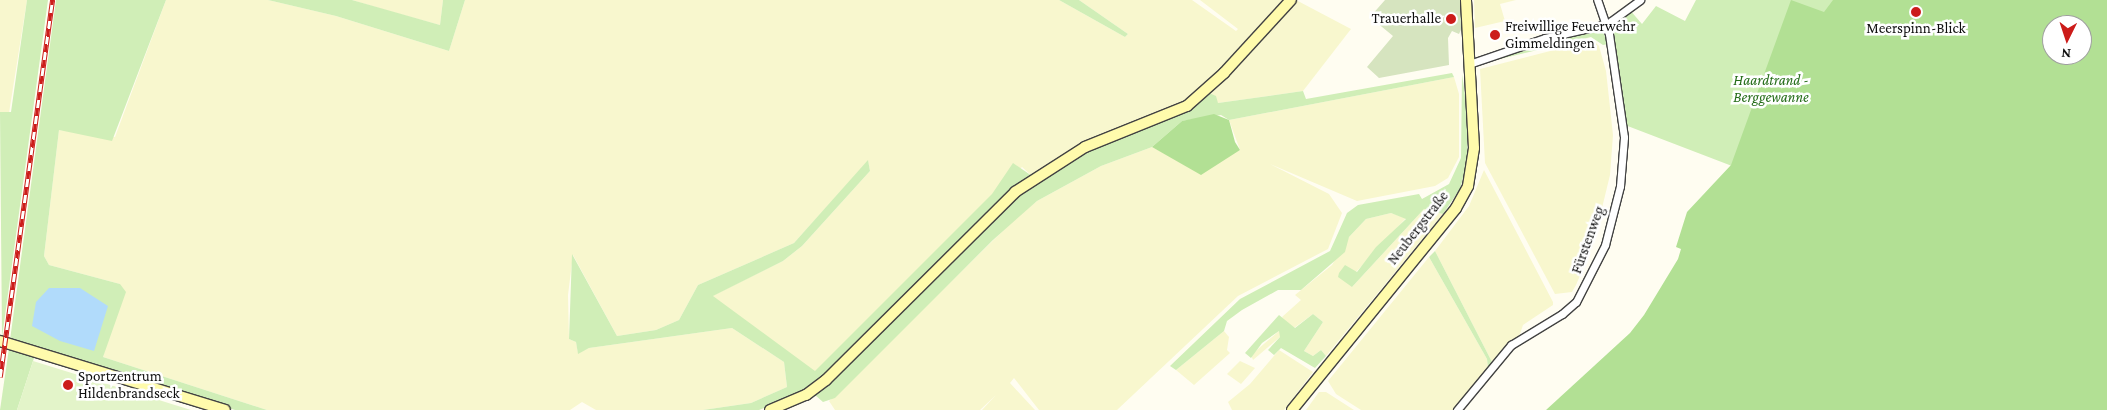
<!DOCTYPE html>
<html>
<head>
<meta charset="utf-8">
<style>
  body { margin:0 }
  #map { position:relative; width:2107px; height:410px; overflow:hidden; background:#fffdf1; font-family:"Crimson Pro",serif }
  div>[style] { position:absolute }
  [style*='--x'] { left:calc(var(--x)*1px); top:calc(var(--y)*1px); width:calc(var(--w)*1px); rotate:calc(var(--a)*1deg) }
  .farmland>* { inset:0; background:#f8f7ce }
  .green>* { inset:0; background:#d0eeb7 }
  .forest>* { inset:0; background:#b2e094 }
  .cemetery>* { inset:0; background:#d6e4bf }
  .pitch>* { inset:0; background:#e3f4c9 }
  .water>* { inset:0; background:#b1dbfb }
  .roads { filter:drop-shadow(1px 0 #424242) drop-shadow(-1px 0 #424242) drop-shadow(0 1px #424242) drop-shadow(0 -1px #424242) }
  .street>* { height:7px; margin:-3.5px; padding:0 3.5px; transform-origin:3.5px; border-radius:3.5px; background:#fff }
  .secondary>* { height:10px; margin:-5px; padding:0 5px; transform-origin:5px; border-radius:5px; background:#fffbac }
  .rail>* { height:4.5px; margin-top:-2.25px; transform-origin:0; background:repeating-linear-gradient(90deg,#fff 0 8px,#cc1c1a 0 16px); box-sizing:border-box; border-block:1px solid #cc1c1a }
  .dots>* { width:14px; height:14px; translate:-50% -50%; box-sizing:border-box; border:2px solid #fff; border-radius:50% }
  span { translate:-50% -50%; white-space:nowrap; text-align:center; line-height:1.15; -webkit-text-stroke:5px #fff; paint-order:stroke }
  .poi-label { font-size:15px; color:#0f0f0f }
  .right { translate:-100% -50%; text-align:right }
  .left { translate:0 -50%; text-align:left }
  .park-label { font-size:15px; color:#256d19; font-style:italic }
  .street-label { font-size:15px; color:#0f0f0f }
  .north { position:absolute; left:2042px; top:15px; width:50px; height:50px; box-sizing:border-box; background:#fff; border:1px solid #9f9f9f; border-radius:50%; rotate:184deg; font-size:14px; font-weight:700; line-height:20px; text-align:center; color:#0f0f0f }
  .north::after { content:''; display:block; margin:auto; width:18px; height:22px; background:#cc1c1a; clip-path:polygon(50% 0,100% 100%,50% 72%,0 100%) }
</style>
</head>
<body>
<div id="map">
  <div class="farmland">
    <i style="clip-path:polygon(0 0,27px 0,9px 113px,0 112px)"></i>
    <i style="clip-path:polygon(166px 0,268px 0,336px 16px,449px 51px,465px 0,1059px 0,1125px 37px,1128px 34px,1079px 0,1192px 0,1236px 31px,1238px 29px,1200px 0,1286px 0,1235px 57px,1185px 104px,1032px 176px,1022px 167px,815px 372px,712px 296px,783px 261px,802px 246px,870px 171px,868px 161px,794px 243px,698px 285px,679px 320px,656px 330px,617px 336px,573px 255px,568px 295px,569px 339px,576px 342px,578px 353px,589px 348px,732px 328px,784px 362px,787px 387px,751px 403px,703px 410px,596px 410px,582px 402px,570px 410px,267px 410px,103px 357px,120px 284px,49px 265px,44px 256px,59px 130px,115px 137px)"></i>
    <i style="clip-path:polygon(352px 0,443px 0,440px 25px,385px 10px)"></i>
    <i style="clip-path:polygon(1296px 0,1351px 29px,1303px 91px,1218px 103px,1209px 93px)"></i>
    <i style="clip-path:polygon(1474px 0,1516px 0,1500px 4px,1505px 21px,1475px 28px)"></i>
    <i style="clip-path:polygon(1593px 40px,1599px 46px,1606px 71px,1613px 135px,1610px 175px,1593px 245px,1576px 285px,1572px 292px,1555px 294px,1485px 163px,1480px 69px)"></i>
    <i style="clip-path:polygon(1454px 77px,1459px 94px,1459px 157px,1448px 178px,1435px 186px,1357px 201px,1270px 164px,1329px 194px,1342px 213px,1328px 249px,1238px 296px,1117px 410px,1039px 410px,1014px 378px,1010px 383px,1035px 410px,982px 410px,996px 395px,980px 410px,835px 410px,829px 401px,1014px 220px,1037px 201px,1101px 166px,1152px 147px,1197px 170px,1240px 150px,1229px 120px)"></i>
    <i style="clip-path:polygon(1484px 170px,1553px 302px,1553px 305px,1523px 325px,1520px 334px,1492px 362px,1435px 251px,1469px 206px)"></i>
    <i style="clip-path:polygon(1424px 209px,1443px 214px,1326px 356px,1321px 350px,1313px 356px,1304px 351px,1323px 322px,1313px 314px,1294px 328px,1285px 321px,1282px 317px,1301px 300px,1295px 295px,1332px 265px,1349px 237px,1366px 219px,1391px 213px,1406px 218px,1356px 272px,1352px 287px)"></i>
    <i style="clip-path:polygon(1429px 257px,1487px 359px,1488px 368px,1454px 410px,1361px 410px,1336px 394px,1328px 381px)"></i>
    <i style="clip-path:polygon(1224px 331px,1229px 337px,1227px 350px,1230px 353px,1194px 385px,1176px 370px)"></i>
    <i style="clip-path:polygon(1279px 331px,1282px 333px,1280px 337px,1253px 360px,1251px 355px)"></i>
    <i style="clip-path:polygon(1279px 350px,1313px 372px,1284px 410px,1232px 410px,1228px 402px,1250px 384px)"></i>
    <i style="clip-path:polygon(1240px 361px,1255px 368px,1241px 384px,1227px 374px)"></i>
    <i style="clip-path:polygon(1319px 392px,1326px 392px,1354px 410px,1306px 410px)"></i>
  </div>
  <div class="green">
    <i style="clip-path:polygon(27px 0,48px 0,2px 338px,0 112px,11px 112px)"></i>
    <i style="clip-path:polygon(56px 0,166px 0,112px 141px,59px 130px,44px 256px,49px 265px,120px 284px,126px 292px,103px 357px,267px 410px,235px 410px,10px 340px)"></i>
    <i style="clip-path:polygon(268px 0,352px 0,440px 25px,443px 0,465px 0,449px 51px,336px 16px)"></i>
    <i style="clip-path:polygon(1059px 0,1079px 0,1128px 34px,1125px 37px)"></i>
    <i style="clip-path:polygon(1696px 0,1916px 0,1732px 166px,1625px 125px,1613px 27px,1629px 9px,1642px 24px,1656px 6px,1685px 21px)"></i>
    <i style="clip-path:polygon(1602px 29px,1608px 44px,1603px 45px,1591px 37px,1479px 64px,1550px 40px)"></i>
    <i style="clip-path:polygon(1452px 73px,1454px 77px,1229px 120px,1221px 115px,1182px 121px,1152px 147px,1101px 166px,1037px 201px,993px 240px,835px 398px,823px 402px,815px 395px,1012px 200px,1077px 156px,1173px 117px,1209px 93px,1216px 96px,1218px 103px,1303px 91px,1306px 99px)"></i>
    <i style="clip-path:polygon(1462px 74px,1468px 116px,1467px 164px,1460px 189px,1443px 214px,1424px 209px,1352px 287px,1338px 277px,1339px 273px,1345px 265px,1357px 272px,1376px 247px,1406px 219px,1391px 213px,1366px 219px,1349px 237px,1345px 252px,1301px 290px,1278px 290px,1242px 310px,1227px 321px,1224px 331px,1176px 370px,1170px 366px,1240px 299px,1330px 251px,1347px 213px,1358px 205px,1419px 194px,1422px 199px,1449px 184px,1461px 158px)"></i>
    <i style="clip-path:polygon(868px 160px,870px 171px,802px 246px,783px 261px,713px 296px,815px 371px,992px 194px,1013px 163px,1032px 176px,821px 380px,796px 396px,759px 410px,703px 410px,751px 403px,787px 387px,784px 362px,732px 328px,589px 348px,578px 354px,576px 342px,569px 339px,572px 254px,617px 336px,656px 330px,679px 320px,698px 285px,794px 243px)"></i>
    <i style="clip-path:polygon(1435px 251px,1492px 362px,1488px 368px,1487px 359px,1429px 257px)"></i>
    <i style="clip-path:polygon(1313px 314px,1323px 322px,1304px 351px,1313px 356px,1321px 350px,1326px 356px,1315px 368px,1281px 348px,1274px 355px,1268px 350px,1280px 337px,1279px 331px,1262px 343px,1251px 358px,1245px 353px,1279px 315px,1295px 328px)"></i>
    <i style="clip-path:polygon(9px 348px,35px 355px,17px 410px,0 410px)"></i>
  </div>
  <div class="forest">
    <i style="clip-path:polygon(evenodd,1791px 0,1824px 12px,1833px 0,2107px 0,2107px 410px,1546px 410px,1630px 333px,1644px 315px,1678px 259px,1681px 249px,1676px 247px,1687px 212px,1731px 165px,1791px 0,2052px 25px,2082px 25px,2082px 55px,2052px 55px,2052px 25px)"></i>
    <i style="clip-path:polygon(1214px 114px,1229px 120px,1235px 142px,1240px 150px,1201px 175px,1152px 147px,1182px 121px)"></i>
  </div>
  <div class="cemetery">
    <i style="clip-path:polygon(1385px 0,1461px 0,1463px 25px,1459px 34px,1452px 31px,1448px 38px,1449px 65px,1379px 78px,1367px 67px,1393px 36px,1370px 17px)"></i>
  </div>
  <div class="pitch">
    <i style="clip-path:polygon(33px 361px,191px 410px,17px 410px)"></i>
  </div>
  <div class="water">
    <i style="clip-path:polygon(49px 288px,80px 288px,108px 306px,94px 351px,60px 341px,32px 326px,36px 302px)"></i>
  </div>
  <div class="roads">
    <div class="street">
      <i style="--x:1469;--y:64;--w:80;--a:-18.9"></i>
      <i style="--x:1545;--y:38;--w:64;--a:-12.7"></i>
      <i style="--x:1607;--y:24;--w:41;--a:-36"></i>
      <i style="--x:1457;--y:410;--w:85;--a:-50.3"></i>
      <i style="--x:1511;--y:345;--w:60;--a:-31.3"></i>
      <i style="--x:1562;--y:314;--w:18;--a:-41"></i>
      <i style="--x:1576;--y:302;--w:64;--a:-63"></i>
      <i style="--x:1605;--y:245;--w:61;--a:-75.7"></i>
      <i style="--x:1620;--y:186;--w:49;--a:-85.3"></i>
      <i style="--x:1624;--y:137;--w:104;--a:-98.3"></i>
      <i style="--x:1609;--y:34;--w:36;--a:-109"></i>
    </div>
    <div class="secondary">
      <i style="--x:0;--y:341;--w:235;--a:17"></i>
      <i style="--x:770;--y:410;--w:39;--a:-23"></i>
      <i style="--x:806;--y:395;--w:25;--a:-37"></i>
      <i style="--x:826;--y:380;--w:267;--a:-44.8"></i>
      <i style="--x:1015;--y:192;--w:83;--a:-32.7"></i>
      <i style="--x:1085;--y:147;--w:110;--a:-21.9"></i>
      <i style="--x:1187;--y:106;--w:50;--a:-41.7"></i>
      <i style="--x:1224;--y:73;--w:99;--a:-47.5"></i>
      <i style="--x:1292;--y:410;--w:260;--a:-50.9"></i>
      <i style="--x:1456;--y:208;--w:25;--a:-61"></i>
      <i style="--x:1468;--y:186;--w:38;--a:-81"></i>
      <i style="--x:1474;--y:148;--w:148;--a:-93.1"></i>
    </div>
  </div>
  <div class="rail">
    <i style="--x:0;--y:377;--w:381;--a:-82.1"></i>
  </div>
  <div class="dots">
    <i style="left:1916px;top:12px;background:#cc1c1a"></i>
    <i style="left:1451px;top:19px;background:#cc1c1a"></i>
    <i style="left:1495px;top:35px;background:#cc1c1a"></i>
    <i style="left:68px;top:385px;background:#cc1c1a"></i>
  </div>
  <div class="poi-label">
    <span class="right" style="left:1441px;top:19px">Trauerhalle</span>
    <span class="left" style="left:1505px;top:35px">Freiwillige Feuerwehr<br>Gimmeldingen</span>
    <span style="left:1916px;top:29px">Meerspinn-Blick</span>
    <span class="left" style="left:78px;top:385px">Sportzentrum<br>Hildenbrandseck</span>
  </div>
  <div class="park-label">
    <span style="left:1771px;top:89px">Haardtrand -<br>Berggewanne</span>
  </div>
  <div class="street-label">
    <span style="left:1418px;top:228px;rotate:-52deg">Neubergstraße</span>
    <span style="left:1588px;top:240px;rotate:-70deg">Fürstenweg</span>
  </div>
  <div class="north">N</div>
</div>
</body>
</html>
